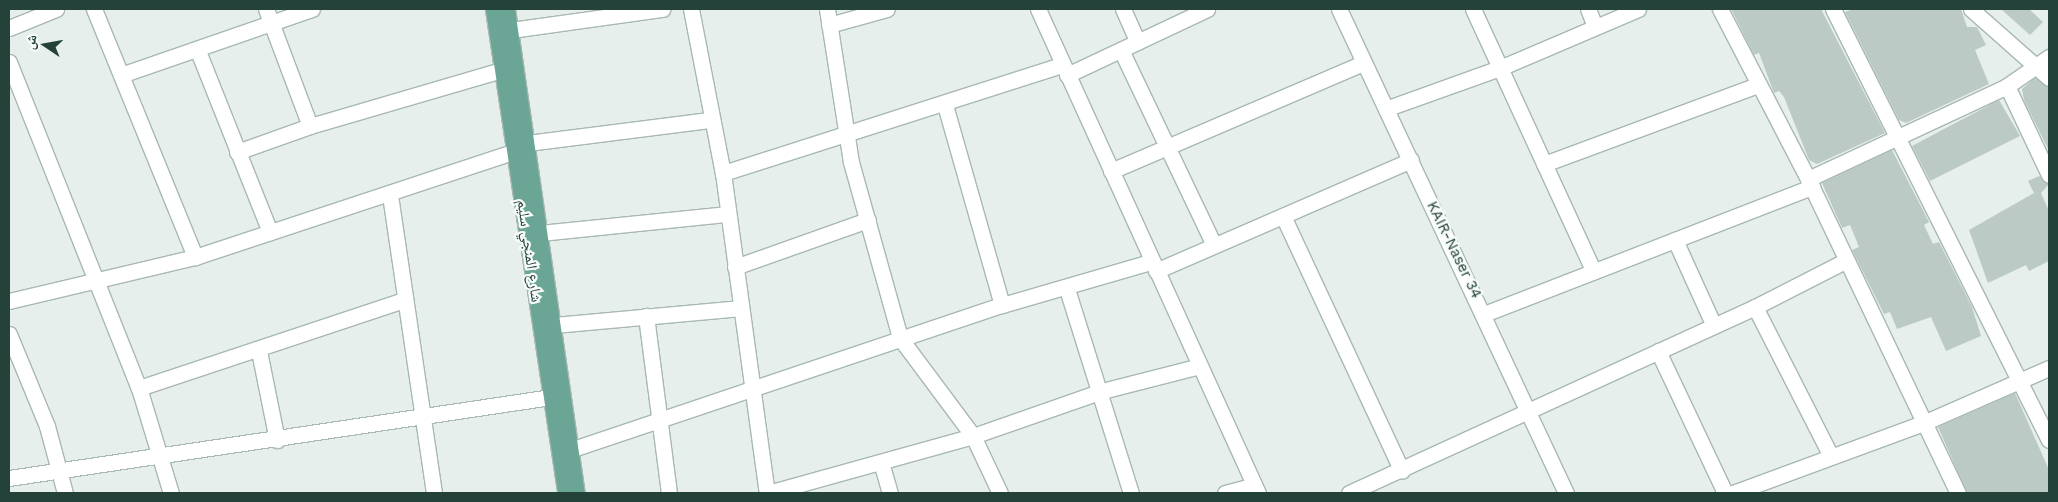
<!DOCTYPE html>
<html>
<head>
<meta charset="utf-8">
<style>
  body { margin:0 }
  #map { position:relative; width:2058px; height:502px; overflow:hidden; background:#e6efeb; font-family:"Work Sans","Noto Naskh Arabic",sans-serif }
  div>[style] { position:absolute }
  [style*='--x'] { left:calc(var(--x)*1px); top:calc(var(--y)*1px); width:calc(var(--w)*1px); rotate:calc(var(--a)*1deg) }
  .building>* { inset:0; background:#bbcac4 }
  .roads { filter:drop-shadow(1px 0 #a8b8b2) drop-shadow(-1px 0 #a8b8b2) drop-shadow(0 1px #a8b8b2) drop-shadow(0 -1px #a8b8b2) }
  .minor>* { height:15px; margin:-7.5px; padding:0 7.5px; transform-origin:7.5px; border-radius:7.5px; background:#fff }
  .tertiary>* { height:15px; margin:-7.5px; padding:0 7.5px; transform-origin:7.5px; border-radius:7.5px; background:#fff }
  .primary>* { height:15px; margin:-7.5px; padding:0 7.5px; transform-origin:7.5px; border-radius:7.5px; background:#6aa596 }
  span { translate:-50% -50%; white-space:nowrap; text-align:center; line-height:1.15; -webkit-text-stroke:4.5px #f7fbf9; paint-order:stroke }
  .street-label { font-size:15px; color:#24423a }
  .frame { position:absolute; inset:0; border:10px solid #24423a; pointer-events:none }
  .north { position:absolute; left:20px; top:20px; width:50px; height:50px; -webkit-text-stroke:4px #f7fbf9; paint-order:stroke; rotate:282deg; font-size:14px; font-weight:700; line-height:20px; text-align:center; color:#24423a }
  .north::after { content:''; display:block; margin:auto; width:18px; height:22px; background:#24423a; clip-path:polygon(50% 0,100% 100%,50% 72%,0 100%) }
</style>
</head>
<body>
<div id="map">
  <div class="building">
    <i style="clip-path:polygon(1731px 9px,1821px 9px,1885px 133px,1817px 164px,1809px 160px,1784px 97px,1779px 91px,1774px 93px,1759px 53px,1754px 55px)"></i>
    <i style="clip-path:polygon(1854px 9px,1961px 9px,1967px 27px,1977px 27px,1986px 45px,1975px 50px,1989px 84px,1906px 123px,1899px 120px,1845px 12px)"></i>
    <i style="clip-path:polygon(2001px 9px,2029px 9px,2043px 22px,2030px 35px)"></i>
    <i style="clip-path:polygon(2035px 78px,2049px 87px,2049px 151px,2024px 100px,2022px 89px)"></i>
    <i style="clip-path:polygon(1999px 100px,2020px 136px,1930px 181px,1912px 146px)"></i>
    <i style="clip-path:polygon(1892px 150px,1929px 222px,1924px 225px,1933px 244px,1939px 242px,1972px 307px,1981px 336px,1946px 351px,1931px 317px,1897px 329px,1890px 312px,1884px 314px,1852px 250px,1859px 247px,1850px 225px,1842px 228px,1822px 183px)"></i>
    <i style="clip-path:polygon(2039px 176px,2049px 184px,2041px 193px,2049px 211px,2049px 261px,2029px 271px,2026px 265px,1988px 283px,1969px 230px,2034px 193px,2028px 181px)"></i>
    <i style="clip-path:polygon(2015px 393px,2049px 470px,2049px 493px,1967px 493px,1938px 427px)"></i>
  </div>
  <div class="roads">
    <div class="minor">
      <i style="--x:94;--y:9;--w:268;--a:67.8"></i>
      <i style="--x:266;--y:9;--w:125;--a:69.4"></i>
      <i style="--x:691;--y:9;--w:167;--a:79"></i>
      <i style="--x:723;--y:173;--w:323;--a:82.2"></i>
      <i style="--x:827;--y:9;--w:155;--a:81.1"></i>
      <i style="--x:851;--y:162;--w:183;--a:74.4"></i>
      <i style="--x:900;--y:338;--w:122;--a:53.3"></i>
      <i style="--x:973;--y:436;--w:63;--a:64.7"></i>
      <i style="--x:1038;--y:9;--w:532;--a:65.56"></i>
      <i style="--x:1123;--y:9;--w:36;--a:66"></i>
      <i style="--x:1473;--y:9;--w:289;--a:65.3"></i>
      <i style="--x:1588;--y:9;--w:18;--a:68"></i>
      <i style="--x:1720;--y:9;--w:191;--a:62.6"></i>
      <i style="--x:1808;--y:179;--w:348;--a:64.5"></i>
      <i style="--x:1833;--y:9;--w:482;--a:63.4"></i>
      <i style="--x:1971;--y:9;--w:104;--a:41.5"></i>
      <i style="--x:829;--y:25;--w:60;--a:-15.4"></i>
      <i style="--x:9;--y:28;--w:51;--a:-22"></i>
      <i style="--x:511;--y:30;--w:153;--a:-7.9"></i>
      <i style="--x:1121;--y:50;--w:216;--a:64.5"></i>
      <i style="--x:198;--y:51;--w:195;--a:68.3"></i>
      <i style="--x:9;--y:62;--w:351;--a:68.3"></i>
      <i style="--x:139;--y:388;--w:110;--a:73.1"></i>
      <i style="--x:124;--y:74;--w:199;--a:-19.1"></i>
      <i style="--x:1067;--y:75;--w:155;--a:-25.2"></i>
      <i style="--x:2007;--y:86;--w:98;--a:64.7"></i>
      <i style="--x:945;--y:105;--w:208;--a:74.1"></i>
      <i style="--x:1388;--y:108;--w:119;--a:-19.7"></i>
      <i style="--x:1500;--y:68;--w:150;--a:-23.1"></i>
      <i style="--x:527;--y:143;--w:184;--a:-7.2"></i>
      <i style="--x:237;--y:152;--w:77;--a:-19.6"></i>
      <i style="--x:310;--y:126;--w:200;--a:-16.3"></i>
      <i style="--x:1544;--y:164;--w:228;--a:-20.3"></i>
      <i style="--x:1111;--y:171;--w:274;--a:-23.2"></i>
      <i style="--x:723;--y:173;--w:356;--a:-17.7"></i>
      <i style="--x:1808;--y:179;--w:220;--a:-25"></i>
      <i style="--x:2007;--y:86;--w:51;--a:-34.6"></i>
      <i style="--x:390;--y:195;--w:301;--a:81.6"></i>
      <i style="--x:1283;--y:216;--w:281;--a:65"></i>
      <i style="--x:540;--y:233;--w:189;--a:-5.8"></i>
      <i style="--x:1675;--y:240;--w:94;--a:65.6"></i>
      <i style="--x:735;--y:267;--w:141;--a:-19.5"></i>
      <i style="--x:1156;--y:271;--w:278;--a:-23.5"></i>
      <i style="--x:1067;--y:289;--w:214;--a:72.6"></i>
      <i style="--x:9;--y:301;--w:191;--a:-13.3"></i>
      <i style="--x:195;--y:257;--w:337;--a:-18.3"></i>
      <i style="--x:1755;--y:307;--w:167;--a:63"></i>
      <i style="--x:1484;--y:314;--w:352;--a:-21.2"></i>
      <i style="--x:646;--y:316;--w:178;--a:82.6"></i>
      <i style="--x:554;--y:325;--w:188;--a:-5.2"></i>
      <i style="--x:9;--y:334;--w:100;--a:67.6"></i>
      <i style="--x:47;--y:426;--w:69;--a:75"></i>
      <i style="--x:259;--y:351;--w:91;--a:78.6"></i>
      <i style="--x:1658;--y:351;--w:157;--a:64.7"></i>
      <i style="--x:139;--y:388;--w:279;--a:-18.4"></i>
      <i style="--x:570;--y:450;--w:456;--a:-18.6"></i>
      <i style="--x:1002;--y:305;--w:154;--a:-16.2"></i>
      <i style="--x:881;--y:462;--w:32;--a:74"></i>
      <i style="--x:9;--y:478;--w:548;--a:-8.5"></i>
      <i style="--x:768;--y:493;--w:213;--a:-15.5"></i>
      <i style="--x:973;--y:436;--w:137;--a:-19.2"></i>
      <i style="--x:1102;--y:391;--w:101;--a:-14.3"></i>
      <i style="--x:1225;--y:493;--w:30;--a:-15"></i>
      <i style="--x:1349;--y:493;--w:447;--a:-24.6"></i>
      <i style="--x:1755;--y:307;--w:101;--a:-27.1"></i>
      <i style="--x:1733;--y:493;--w:202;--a:-20.2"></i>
      <i style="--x:1923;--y:423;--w:137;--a:-23.6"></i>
    </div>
    <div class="tertiary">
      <i style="--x:1339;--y:9;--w:535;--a:64.87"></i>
    </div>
    <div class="primary">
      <i style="--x:493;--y:9;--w:489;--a:81.5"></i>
      <i style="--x:507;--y:9;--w:489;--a:81.8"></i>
    </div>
  </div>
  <div class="street-label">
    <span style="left:1454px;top:250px;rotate:64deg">KAIR-Naser 34</span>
    <span style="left:529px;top:251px;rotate:82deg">شارع المنجي سليم</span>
  </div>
  <div class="frame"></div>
  <div class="north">ش</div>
</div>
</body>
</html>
